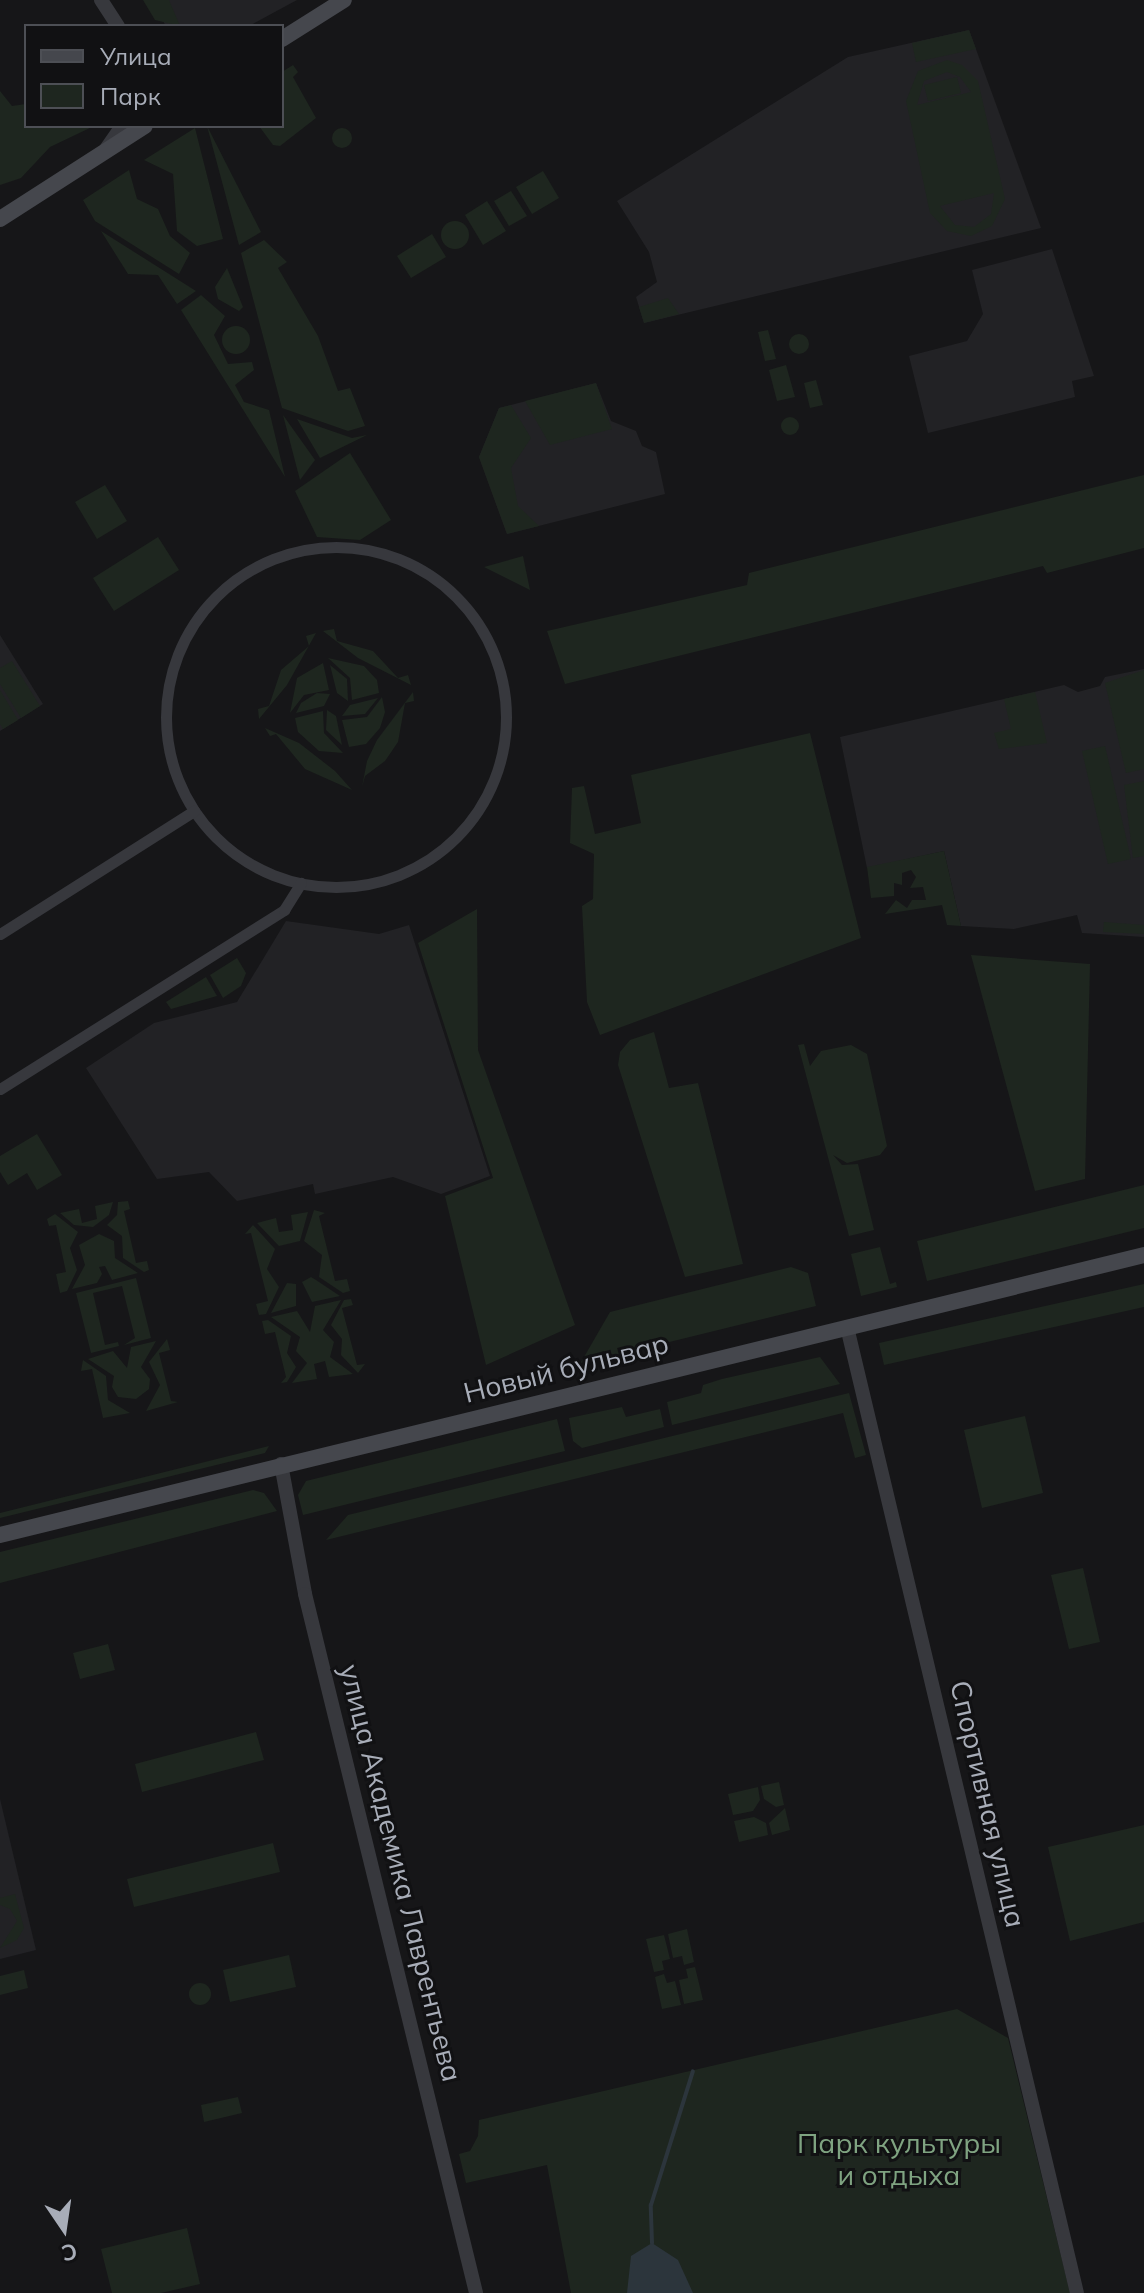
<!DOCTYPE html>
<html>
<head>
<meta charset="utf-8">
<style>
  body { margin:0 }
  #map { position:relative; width:1144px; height:2293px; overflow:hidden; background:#161618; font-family:Mulish,sans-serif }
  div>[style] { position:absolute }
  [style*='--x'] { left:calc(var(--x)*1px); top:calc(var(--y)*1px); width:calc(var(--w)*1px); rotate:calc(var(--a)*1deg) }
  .built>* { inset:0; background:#222225 }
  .green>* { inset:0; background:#1e261f }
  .round { border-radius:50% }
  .water>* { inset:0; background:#2c353c }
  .stream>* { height:4px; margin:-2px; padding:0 2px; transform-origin:2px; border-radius:2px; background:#2c353c }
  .minor>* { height:11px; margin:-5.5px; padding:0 5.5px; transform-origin:5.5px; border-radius:5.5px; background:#37383d }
  .minor>.ring { margin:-5.5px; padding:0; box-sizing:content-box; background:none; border:11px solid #37383d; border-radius:50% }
  .tertiary>* { height:14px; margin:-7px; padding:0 7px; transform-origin:7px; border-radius:7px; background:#37383d }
  .secondary>* { height:16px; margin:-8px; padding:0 8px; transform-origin:8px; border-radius:8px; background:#45474d }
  span { translate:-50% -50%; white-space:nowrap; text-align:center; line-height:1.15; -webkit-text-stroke:6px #111113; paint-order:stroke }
  .street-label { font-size:28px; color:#a8adb8 }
  .park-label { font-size:28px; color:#7fa381 }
  .legend { position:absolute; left:24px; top:24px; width:260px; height:104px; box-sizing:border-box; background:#111113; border:2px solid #4d4f55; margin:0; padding:10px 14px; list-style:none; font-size:24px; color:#a8adb8 }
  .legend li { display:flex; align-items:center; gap:16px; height:40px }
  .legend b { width:40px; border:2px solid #4d4f55 }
  .north { position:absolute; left:24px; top:2189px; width:80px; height:80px; -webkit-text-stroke:6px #111113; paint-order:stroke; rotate:167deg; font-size:22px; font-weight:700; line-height:32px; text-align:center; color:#a8adb8 }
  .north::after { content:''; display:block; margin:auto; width:28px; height:36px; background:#a8adb8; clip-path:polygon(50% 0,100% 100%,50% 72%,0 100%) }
</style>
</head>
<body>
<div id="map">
  <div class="built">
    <i style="clip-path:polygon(150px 0,297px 0,249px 26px,166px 26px)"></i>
    <i style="clip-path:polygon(969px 30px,1041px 228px,644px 323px,636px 297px,657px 282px,649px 252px,617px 201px,848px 57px)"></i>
    <i style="clip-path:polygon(1052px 249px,1094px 376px,1072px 381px,1075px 397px,928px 433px,909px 356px,967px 341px,983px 314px,972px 270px)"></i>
    <i style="clip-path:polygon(596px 383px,611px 421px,636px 431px,642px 446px,656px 452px,665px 494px,507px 534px,479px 457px,499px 408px)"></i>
    <i style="clip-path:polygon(0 635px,43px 704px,0 731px)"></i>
    <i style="clip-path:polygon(1144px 669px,1144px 937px,1082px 933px,1077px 915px,1014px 929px,961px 926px,944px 851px,867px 868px,840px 737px,1064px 685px,1078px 692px,1100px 686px,1105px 677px)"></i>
    <i style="clip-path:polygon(286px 921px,379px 934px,409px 925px,490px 1176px,441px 1194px,393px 1177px,315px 1194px,313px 1184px,237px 1201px,209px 1172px,157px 1179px,86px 1068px,154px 1023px,237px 1002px)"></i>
    <i style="clip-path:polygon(0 1799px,36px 1950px,0 1959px)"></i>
  </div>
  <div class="green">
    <i style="clip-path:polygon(143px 0,169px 0,180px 26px,155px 20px)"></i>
    <i style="clip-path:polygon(969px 30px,976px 49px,916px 62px,912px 43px)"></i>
    <i style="clip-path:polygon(evenodd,947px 60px,962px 65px,978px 81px,1005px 199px,992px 226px,971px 236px,947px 231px,930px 213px,906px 101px,918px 71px,947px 60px,947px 72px,960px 77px,971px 92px,917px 105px,924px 81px,947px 72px,947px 60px,994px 193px,991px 214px,974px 227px,955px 225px,940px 206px,994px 193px)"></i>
    <i style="clip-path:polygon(293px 65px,298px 72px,293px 77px,316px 118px,280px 146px,273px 145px,259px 126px,282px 126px,282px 72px)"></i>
    <i style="clip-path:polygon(957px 77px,961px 93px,928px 101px,924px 85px)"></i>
    <i style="clip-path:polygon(0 91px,12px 106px,26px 104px,26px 126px,94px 126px,50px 147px,21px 178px,0 185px)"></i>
    <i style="clip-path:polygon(207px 126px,261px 232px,239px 245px)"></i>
    <i class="round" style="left:332px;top:128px;width:20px;height:20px"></i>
    <i style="clip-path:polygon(195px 128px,223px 239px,197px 246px,177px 231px,173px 174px,144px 160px)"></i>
    <i style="clip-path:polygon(129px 170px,137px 199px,158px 209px,170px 236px,190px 253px,179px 274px,95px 221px,83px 200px)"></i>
    <i style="clip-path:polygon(543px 171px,559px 198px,532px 214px,516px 187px)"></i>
    <i style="clip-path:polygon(511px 191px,527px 216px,509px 226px,494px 201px)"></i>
    <i style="clip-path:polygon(487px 201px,506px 231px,483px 245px,465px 215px)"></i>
    <i class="round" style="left:441px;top:221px;width:28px;height:28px"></i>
    <i style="clip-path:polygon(101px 231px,196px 291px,177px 304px,158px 275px,128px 274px)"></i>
    <i style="clip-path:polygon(432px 234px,446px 257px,411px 278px,397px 256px)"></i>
    <i style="clip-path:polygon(264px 240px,287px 262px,278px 268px,318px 336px,338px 391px,350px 388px,365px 426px,348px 431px,282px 408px,241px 253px)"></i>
    <i style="clip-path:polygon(227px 268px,243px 307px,239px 311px,218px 299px,215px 287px)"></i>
    <i style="clip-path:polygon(201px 295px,225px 316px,214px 335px,228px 364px,252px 362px,254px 370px,235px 385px,244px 402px,269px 410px,285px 477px,181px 310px)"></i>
    <i style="clip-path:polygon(668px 298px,679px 314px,644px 323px,639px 307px)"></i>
    <i class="round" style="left:222px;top:326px;width:28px;height:28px"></i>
    <i style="clip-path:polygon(768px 330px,776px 359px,765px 361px,758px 332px)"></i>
    <i class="round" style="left:789px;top:334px;width:20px;height:20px"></i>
    <i style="clip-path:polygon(786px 365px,795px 397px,777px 401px,769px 370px)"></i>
    <i style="clip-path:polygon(816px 380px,823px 405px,810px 408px,804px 383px)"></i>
    <i style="clip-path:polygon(596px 383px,612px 429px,550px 445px,525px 401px)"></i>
    <i style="clip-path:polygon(511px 405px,531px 438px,511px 468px,518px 506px,539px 526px,507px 534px,479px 457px,499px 408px)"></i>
    <i style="clip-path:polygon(283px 415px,315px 460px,300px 480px)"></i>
    <i class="round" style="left:781px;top:417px;width:18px;height:18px"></i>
    <i style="clip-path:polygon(297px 419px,352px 438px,367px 435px,320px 458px)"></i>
    <i style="clip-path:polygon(350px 453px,391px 520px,360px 540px,317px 537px,295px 491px)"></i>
    <i style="clip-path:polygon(1144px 475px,1144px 548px,1047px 573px,1043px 566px,565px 684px,547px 631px,747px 585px,749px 573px)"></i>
    <i style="clip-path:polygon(105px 485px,127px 521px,97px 539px,75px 502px)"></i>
    <i style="clip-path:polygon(158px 537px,179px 570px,114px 611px,93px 578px)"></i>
    <i style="clip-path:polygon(523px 556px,530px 590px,484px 567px)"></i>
    <i style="clip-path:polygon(334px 629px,337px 641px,373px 651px,398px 678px,408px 675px,411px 685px,358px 658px,323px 631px)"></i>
    <i style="clip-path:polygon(316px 633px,287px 685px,259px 719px,258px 709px,269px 706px,281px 670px,309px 646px,306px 636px)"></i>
    <i style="clip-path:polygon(328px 658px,364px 666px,377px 680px,379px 693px,352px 700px,350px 678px)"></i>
    <i style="clip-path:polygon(12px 661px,40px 706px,21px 718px,0 684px,0 668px)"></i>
    <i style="clip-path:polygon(323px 663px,329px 690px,304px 695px,290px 713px,297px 678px)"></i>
    <i style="clip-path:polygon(330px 665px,347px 679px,348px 701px,337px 693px)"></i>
    <i style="clip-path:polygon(1144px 670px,1144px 769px,1126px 773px,1105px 683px)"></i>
    <i style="clip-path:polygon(0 690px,18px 720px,3px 729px,0 724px)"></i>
    <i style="clip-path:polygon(413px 692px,414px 701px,405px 703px,398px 742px,385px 761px,365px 776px,362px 787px,367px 761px,377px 740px)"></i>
    <i style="clip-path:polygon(1035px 692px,1047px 743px,999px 749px,994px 733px,1011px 729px,1004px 699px)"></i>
    <i style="clip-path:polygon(317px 693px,330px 694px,324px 706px,296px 713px,301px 703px)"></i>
    <i style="clip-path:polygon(382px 697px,385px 712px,380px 728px,366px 744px,349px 747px,342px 720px,367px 717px)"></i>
    <i style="clip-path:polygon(378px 698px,365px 714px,342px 716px,350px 705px)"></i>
    <i style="clip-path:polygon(327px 710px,336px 716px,342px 745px,326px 730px)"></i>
    <i style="clip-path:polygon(323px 711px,324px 733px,343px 753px,319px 751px,298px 732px,295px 718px)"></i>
    <i style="clip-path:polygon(265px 728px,299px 743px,335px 771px,352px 790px,305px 769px,276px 734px,270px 736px)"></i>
    <i style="clip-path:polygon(810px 733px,861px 938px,600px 1035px,587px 1002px,582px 906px,593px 899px,594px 854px,570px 843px,572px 788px,584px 786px,595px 834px,641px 823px,631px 775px)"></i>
    <i style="clip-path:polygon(1105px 746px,1131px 859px,1108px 864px,1082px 751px)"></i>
    <i style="clip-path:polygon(1144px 781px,1144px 856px,1133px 858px,1124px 785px)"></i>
    <i style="clip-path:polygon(944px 851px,961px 926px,947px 925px,942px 905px,885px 914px,896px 900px,907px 908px,912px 900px,926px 900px,923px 887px,910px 888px,916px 877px,911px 870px,902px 873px,902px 885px,894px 883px,894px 896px,871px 898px,867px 867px)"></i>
    <i style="clip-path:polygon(477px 909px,478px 1050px,575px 1325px,486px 1365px,445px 1196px,493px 1178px,418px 943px)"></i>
    <i style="clip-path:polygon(1104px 922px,1144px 925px,1144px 934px,1103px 932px)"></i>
    <i style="clip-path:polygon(971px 955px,1090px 964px,1085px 1179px,1035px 1191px)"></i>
    <i style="clip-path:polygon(237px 958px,246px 973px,241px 986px,223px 998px,210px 975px)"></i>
    <i style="clip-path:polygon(206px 977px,217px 996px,171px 1009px,166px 1002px)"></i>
    <i style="clip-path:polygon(654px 1032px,669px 1088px,698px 1083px,743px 1264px,685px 1277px,618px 1065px,620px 1052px,630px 1040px)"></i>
    <i style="clip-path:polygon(804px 1044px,810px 1066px,821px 1051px,851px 1045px,867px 1054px,887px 1146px,880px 1155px,847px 1163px,833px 1155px,842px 1165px,858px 1164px,874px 1230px,849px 1236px,798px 1045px)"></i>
    <i style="clip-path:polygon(37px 1134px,62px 1175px,37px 1190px,27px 1173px,8px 1185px,0 1172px,0 1156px)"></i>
    <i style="clip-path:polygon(1144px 1185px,1144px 1228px,927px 1281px,917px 1241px)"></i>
    <i style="clip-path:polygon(128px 1201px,130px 1209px,124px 1211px,136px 1263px,147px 1261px,149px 1270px,144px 1272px,123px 1258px,122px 1236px,107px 1225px,117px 1215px,118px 1202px)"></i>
    <i style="clip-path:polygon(113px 1202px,109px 1215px,93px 1227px,74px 1225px,60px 1213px,79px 1209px,82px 1223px,97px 1219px,95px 1206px)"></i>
    <i style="clip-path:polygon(314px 1210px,325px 1213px,319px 1216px,335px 1281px,347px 1279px,350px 1291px,343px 1293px,319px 1277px,322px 1255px,304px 1241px)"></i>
    <i style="clip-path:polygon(308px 1212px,300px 1241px,279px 1246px,257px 1223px,276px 1218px,279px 1232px,293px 1230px,291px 1215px)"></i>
    <i style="clip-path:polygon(55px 1214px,78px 1232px,70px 1248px,77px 1270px,67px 1291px,60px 1293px,56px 1274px,66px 1272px,56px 1225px,49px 1226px,47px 1219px)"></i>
    <i style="clip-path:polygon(253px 1225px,275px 1249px,267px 1269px,279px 1287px,266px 1314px,259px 1315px,256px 1304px,268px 1301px,251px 1233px,245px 1234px)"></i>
    <i style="clip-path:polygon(99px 1234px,114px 1241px,115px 1258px,138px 1273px,112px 1280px,105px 1266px,99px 1267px,102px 1274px,97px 1283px,72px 1289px,85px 1265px,79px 1245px)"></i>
    <i style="clip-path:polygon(880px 1247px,890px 1284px,896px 1282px,897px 1287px,861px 1296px,851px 1254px)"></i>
    <i style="clip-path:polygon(791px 1267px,808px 1273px,816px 1306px,580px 1364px,610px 1312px)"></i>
    <i style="clip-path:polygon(311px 1277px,316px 1280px,340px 1296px,312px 1302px,302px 1282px)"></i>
    <i style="clip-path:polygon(136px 1278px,151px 1338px,124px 1345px,135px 1338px,122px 1286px,93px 1293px,105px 1345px,118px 1342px,119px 1346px,91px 1353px,76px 1293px)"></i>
    <i style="clip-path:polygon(287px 1283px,296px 1284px,296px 1306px,271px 1313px)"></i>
    <i style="clip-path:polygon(1144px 1284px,1144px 1307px,884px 1365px,879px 1343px)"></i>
    <i style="clip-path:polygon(351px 1299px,353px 1305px,342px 1308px,357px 1365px,365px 1364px,358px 1373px,341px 1355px,342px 1339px,331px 1325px,344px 1300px)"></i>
    <i style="clip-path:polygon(341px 1300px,323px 1330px,334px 1342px,330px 1357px,353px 1374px,329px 1377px,325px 1361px,314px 1364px,317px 1379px,292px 1383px,307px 1363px,296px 1351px,300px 1337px,271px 1317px,297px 1311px,310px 1332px,315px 1306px)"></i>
    <i style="clip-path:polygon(268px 1320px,291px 1336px,287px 1353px,296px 1367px,287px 1382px,281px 1383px,286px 1377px,275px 1332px,265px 1334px,262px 1321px)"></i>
    <i style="clip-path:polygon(167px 1339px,170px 1350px,159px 1353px,171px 1401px,178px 1402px,146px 1411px,160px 1385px,149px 1362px)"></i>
    <i style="clip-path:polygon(156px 1341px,141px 1367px,150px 1379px,149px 1389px,136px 1399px,118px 1397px,112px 1387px,114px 1376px,88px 1359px,113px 1351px,127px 1368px,131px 1347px)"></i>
    <i style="clip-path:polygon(820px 1357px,840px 1384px,672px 1425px,667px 1402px,701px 1393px,703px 1385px,722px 1379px)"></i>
    <i style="clip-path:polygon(83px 1360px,106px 1376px,108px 1400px,130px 1413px,103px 1418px,92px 1369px,81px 1371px)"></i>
    <i style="clip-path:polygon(849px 1393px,866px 1455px,855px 1458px,843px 1413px,326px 1540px,348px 1515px)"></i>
    <i style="clip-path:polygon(622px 1407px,626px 1417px,660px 1409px,664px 1427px,582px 1448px,573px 1441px,569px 1418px)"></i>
    <i style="clip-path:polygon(1025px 1416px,1043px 1493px,982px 1508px,964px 1430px)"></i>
    <i style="clip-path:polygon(557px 1419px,565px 1451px,303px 1515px,298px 1495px,306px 1481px)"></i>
    <i style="clip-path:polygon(269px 1446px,265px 1453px,0 1518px,0 1513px)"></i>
    <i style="clip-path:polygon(253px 1490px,264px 1493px,277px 1511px,0 1583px,0 1552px)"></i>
    <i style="clip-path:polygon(1083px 1568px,1100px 1642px,1069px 1649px,1051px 1575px)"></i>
    <i style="clip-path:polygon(108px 1644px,115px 1670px,80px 1679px,73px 1653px)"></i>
    <i style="clip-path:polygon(256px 1732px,264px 1760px,142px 1792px,135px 1764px)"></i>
    <i style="clip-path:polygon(779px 1782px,784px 1805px,776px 1807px,764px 1799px,761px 1786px)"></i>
    <i style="clip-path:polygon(758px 1787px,760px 1800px,753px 1811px,733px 1815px,728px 1794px)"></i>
    <i style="clip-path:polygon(785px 1808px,790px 1830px,772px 1835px,769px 1823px)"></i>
    <i style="clip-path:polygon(754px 1817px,766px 1823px,768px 1835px,739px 1842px,734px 1821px)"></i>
    <i style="clip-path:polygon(1144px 1825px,1144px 1922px,1070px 1941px,1048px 1847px)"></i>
    <i style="clip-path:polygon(273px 1843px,280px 1872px,134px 1907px,127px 1879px)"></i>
    <i style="clip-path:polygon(15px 1894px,24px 1928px,17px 1940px,0 1948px,17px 1921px,10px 1909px,0 1905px,0 1898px)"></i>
    <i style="clip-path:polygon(687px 1929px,694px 1962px,684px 1965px,682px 1956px,673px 1958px,668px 1934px)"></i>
    <i style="clip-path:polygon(664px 1935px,670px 1959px,662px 1961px,664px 1970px,654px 1972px,646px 1939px)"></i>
    <i style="clip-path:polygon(289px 1955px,296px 1987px,230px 2002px,223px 1970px)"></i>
    <i style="clip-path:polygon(695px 1967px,703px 2000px,684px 2004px,679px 1980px,688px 1978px,686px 1969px)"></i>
    <i style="clip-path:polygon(24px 1970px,28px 1988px,0 1995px,0 1976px)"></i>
    <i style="clip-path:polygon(664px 1974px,667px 1983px,675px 1981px,681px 2005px,662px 2009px,655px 1977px)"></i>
    <i class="round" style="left:189px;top:1983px;width:22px;height:22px"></i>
    <i style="clip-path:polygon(957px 2009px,1008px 2038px,1070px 2293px,571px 2293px,547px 2165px,466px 2183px,459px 2154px,470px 2151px,478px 2136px,479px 2120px)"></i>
    <i style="clip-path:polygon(238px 2097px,242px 2113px,204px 2122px,201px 2105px)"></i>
    <i style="clip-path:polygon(187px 2228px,200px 2284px,161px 2293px,112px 2293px,101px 2249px)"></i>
  </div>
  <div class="water">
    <i style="clip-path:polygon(652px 2243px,678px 2260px,693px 2293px,627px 2293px,631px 2256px)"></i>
  </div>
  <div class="stream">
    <i style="--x:652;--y:2243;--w:38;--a:-92"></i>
    <i style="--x:651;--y:2205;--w:140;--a:-72.6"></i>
  </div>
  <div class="minor">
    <i class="ring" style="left:166px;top:547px;width:329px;height:329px"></i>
    <i style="--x:0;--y:934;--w:230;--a:-32.4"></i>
    <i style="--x:0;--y:1089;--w:336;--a:-32.2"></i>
    <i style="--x:284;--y:910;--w:32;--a:-58"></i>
  </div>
  <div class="tertiary">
    <i style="--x:101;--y:0;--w:31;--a:57"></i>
    <i style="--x:106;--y:149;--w:28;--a:-55"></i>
    <i style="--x:847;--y:1327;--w:993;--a:76.61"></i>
    <i style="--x:281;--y:1464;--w:132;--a:79.5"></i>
    <i style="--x:305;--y:1594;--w:720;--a:76.25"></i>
  </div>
  <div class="secondary">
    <i style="--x:282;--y:39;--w:73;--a:-32.2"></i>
    <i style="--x:0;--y:219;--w:172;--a:-32.7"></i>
    <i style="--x:0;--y:1535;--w:1178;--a:-13.75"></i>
  </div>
  <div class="street-label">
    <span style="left:566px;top:1368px;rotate:-14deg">Новый бульвар</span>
    <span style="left:988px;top:1804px;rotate:77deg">Спортивная улица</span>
    <span style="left:401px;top:1873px;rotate:76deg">улица Академика Лаврентьева</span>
  </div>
  <div class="park-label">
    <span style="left:899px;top:2159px">Парк культуры<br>и отдыха</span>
  </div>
  <ul class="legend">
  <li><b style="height:10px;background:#45474d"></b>Улица</li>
  <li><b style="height:22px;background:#1e261f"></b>Парк</li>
  </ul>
  <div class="north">С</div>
</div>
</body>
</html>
